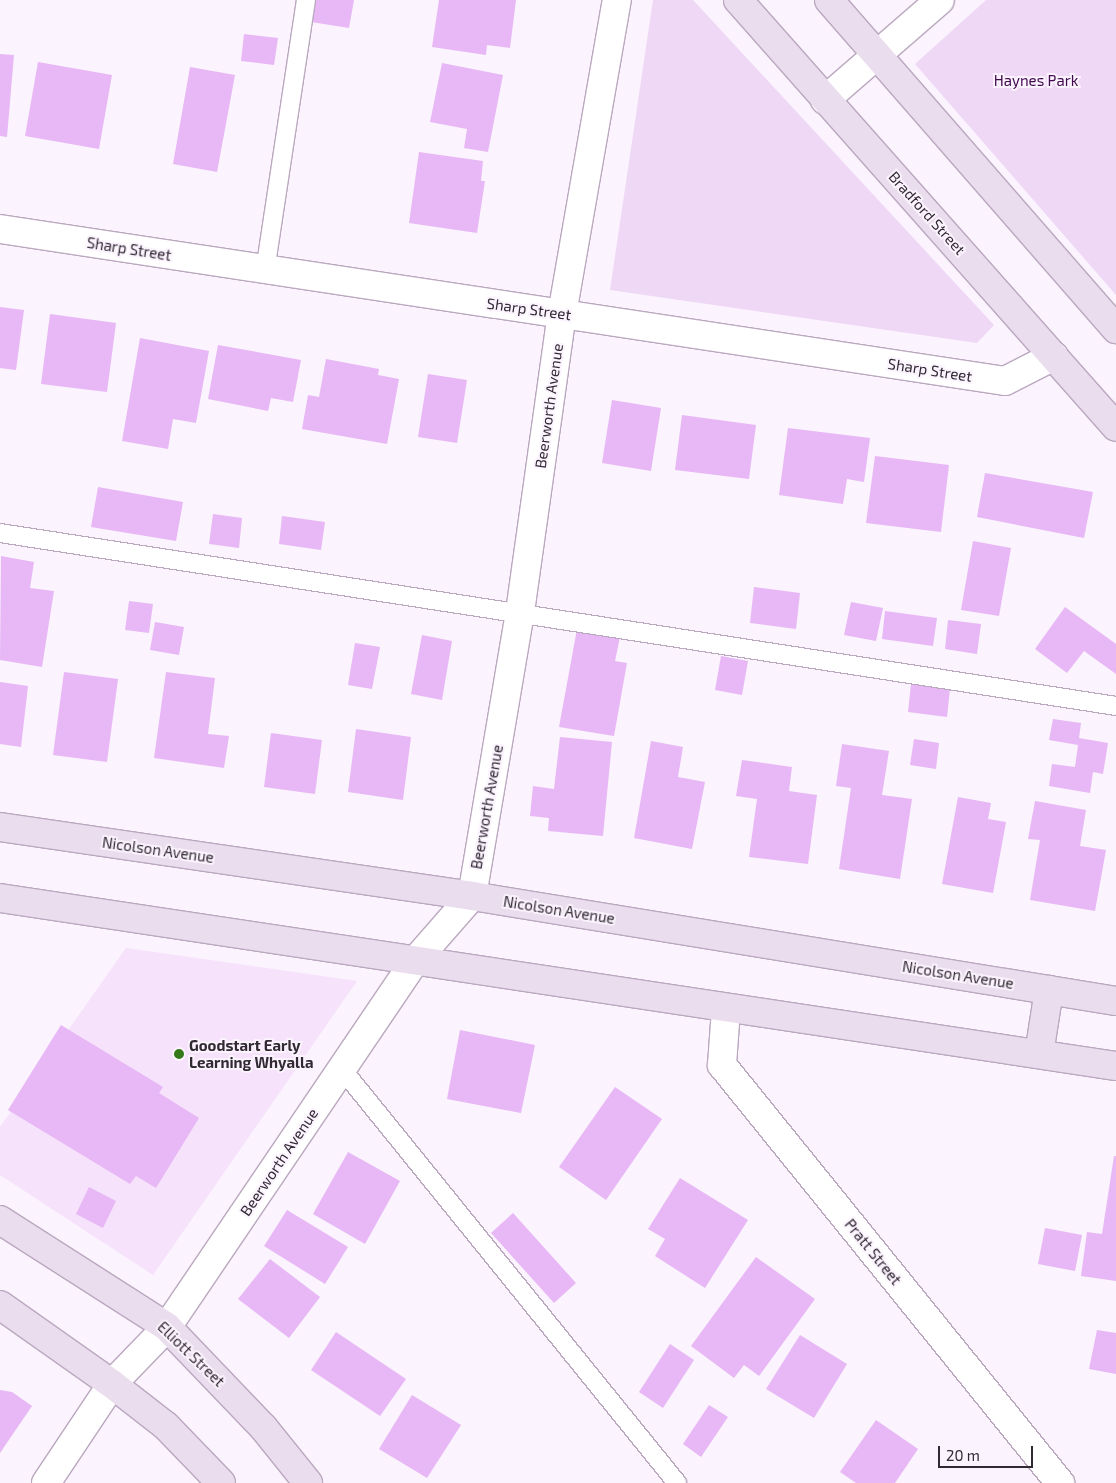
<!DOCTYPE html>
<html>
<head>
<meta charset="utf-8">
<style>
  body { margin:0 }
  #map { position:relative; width:1116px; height:1483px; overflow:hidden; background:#fbf3fd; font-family:"Exo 2",sans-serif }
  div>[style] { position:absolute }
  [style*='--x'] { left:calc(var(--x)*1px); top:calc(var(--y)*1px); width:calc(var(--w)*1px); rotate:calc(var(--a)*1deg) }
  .built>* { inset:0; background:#f6e2fb }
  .green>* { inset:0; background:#efd8f6 }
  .building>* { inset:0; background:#e7b8f5 }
  .roads { filter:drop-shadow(1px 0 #baa8bf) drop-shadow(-1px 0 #baa8bf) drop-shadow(0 1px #baa8bf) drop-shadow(0 -1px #baa8bf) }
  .lane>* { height:18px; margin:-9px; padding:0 9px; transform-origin:9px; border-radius:9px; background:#fff }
  .street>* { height:28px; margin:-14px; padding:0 14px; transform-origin:14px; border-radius:14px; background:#fff }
  .secondary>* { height:28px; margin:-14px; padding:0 14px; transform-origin:14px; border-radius:14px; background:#eaddee }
  .dots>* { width:14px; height:14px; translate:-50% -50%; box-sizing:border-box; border:2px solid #fbf3fd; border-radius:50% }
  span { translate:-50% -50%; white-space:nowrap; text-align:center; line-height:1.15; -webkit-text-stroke:4px #fbf3fd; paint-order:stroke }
  .park-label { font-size:15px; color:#410a4f }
  .street-label { font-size:15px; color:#312a33 }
  .poi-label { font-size:15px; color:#312a33; font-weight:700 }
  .left { translate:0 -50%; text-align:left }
  .scale { position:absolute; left:938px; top:1446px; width:95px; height:22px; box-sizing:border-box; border:2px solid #312a33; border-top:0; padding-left:6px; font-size:15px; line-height:18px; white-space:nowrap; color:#312a33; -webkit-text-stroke:4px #fbf3fd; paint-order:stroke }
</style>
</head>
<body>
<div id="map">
  <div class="built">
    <i style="clip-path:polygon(126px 948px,357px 981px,153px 1275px,0 1175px,0 1127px)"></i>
  </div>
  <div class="green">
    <i style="clip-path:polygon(653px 0,693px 0,994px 325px,977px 343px,610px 290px)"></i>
    <i style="clip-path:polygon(986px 0,1116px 0,1116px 295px,915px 64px)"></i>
  </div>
  <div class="building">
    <i style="clip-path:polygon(315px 0,354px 0,349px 28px,311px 22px)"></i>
    <i style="clip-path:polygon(439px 0,516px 0,510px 48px,487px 45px,486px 55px,432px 47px)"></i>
    <i style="clip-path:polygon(244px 34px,278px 38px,274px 65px,241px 61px)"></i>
    <i style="clip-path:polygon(0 54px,14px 55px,7px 137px,0 136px)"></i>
    <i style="clip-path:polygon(38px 62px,112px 75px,99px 149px,25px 136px)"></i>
    <i style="clip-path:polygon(442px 63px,503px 75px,488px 152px,464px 148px,467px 129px,430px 122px)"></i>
    <i style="clip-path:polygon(190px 67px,235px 75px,217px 172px,173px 164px)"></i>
    <i style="clip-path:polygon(419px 152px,483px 161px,481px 181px,485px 181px,477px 233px,409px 223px)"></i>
    <i style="clip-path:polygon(0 307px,24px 310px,16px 370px,0 368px)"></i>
    <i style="clip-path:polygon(50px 314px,116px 323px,107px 392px,41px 384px)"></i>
    <i style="clip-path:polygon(140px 338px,209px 351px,196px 423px,173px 419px,168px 449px,122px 441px)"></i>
    <i style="clip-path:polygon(218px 345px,301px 360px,293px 402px,271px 398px,268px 411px,208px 399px)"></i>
    <i style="clip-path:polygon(326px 359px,379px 369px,378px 375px,399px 379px,387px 444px,302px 429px,308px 395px,319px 397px)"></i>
    <i style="clip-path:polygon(428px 374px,467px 380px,457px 443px,418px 437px)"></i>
    <i style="clip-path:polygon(612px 400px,661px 408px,651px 471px,602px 463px)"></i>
    <i style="clip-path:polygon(682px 415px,756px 425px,749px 479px,675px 470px)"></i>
    <i style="clip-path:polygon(788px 428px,870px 438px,864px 482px,847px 479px,843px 504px,779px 495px)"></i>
    <i style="clip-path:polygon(875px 456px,949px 465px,941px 532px,866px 523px)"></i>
    <i style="clip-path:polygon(985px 473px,1093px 492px,1084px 538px,977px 517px)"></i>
    <i style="clip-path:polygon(98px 487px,183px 502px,176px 541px,91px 527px)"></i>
    <i style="clip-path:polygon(213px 514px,242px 518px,239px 548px,209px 544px)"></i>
    <i style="clip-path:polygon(282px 516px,325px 522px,321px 550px,279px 544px)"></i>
    <i style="clip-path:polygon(973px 541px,1011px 548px,999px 616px,961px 610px)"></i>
    <i style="clip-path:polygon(1px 556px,34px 562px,30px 588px,54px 591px,42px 667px,0 660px)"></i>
    <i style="clip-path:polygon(754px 587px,800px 593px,796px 629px,750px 623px)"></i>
    <i style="clip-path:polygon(129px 601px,153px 604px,149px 633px,125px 630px)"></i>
    <i style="clip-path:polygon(851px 602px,883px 608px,876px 641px,844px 635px)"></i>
    <i style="clip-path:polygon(1065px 607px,1116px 644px,1116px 674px,1084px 651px,1067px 673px,1035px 649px)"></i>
    <i style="clip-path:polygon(885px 611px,937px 618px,933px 646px,882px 639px)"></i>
    <i style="clip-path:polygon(948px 620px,981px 624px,977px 654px,945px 649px)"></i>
    <i style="clip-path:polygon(155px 622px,184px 627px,179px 655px,150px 650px)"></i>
    <i style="clip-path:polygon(577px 629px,620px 637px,615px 661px,627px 663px,614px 736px,559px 727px)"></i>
    <i style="clip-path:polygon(422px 635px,452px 641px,442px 700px,411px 694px)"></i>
    <i style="clip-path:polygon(355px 643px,380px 647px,372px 689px,348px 685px)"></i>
    <i style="clip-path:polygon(721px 656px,748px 661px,742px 695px,715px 690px)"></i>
    <i style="clip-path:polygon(64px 672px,118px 679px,107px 762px,53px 755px)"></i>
    <i style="clip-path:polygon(166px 672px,215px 678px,208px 734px,229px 736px,224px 768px,154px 758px)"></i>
    <i style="clip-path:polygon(0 682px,28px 686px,21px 747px,0 744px)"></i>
    <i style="clip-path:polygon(911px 684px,950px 689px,947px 717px,908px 712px)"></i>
    <i style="clip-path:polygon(1053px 719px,1081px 723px,1079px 738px,1108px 743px,1103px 774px,1093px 772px,1090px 793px,1049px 786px,1052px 764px,1075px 767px,1078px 745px,1049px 740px)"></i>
    <i style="clip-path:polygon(356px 729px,411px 737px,403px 800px,348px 792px)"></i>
    <i style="clip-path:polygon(271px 733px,322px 740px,315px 794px,264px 787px)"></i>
    <i style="clip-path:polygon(560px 737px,612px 742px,603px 836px,548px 831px,549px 818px,530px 816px,533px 786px,554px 789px)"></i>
    <i style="clip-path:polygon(914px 739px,939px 743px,936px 769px,910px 765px)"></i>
    <i style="clip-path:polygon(651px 741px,683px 747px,678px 777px,705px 782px,692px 849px,634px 838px)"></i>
    <i style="clip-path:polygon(842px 744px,889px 751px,882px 795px,912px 799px,900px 879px,839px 869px,851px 788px,836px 786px)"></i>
    <i style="clip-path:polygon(742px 760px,792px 767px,789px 791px,817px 795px,808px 864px,749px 857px,757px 799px,736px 796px)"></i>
    <i style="clip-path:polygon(958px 797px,991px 803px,988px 819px,1006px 822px,993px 893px,942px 884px)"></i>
    <i style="clip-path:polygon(1035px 801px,1086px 810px,1080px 846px,1106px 850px,1095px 911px,1030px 900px,1040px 840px,1028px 839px)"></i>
    <i style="clip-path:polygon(61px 1025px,163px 1087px,159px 1093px,199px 1118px,156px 1188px,136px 1176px,130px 1184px,8px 1110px)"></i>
    <i style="clip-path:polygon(460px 1030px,535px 1045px,521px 1113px,447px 1099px)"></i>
    <i style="clip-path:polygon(615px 1087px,662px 1119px,606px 1200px,559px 1167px)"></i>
    <i style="clip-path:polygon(348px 1152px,400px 1181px,365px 1244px,313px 1214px)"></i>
    <i style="clip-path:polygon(1114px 1156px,1116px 1156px,1116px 1281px,1081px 1276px,1087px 1232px,1102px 1234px)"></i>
    <i style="clip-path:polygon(680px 1178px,748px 1220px,705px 1288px,655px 1256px,665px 1239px,648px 1229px)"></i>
    <i style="clip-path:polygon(89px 1187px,116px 1201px,103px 1228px,76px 1214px)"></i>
    <i style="clip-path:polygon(287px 1210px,348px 1247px,325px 1284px,264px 1246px)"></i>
    <i style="clip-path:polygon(513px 1213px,576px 1283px,554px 1303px,491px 1233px)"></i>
    <i style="clip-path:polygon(1045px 1228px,1082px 1235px,1075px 1271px,1038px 1264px)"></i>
    <i style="clip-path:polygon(756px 1257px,815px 1299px,759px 1376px,744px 1365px,734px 1378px,691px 1346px)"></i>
    <i style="clip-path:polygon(270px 1259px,320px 1297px,289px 1338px,238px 1299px)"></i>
    <i style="clip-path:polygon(1097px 1330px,1116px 1333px,1116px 1374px,1089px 1369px)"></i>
    <i style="clip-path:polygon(336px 1332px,406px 1379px,380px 1416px,311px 1370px)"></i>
    <i style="clip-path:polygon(800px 1335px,847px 1364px,814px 1418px,766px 1389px)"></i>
    <i style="clip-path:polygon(670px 1344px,694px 1360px,663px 1408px,639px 1392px)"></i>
    <i style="clip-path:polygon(0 1390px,12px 1392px,32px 1406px,0 1453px)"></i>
    <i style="clip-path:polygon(412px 1395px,461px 1425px,427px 1478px,379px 1449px)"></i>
    <i style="clip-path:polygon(709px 1405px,728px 1417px,701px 1457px,683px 1444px)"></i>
    <i style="clip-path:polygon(876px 1420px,918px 1449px,895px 1483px,856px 1483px,840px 1472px)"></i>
  </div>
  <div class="roads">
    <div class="lane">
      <i style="--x:265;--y:271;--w:274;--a:-81.4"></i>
      <i style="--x:0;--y:533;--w:1129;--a:8.81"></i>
      <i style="--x:342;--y:1069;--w:533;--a:51.02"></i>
    </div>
    <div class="street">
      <i style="--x:825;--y:100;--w:152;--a:-41"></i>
      <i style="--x:0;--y:229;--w:1016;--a:8.6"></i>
      <i style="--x:1005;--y:381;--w:55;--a:-27"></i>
      <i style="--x:726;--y:1009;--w:56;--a:94.1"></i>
      <i style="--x:722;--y:1065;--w:538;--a:51.04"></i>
      <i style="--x:46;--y:1483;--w:119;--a:-56.3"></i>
      <i style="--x:112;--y:1384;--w:79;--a:-46"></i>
      <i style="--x:167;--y:1327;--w:442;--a:-55.9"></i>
      <i style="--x:415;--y:961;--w:86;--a:-48.8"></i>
      <i style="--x:472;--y:896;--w:288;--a:-80.4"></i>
      <i style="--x:520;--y:612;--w:301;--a:-82"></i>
      <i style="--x:562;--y:314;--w:319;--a:-80.1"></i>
    </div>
    <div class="secondary">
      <i style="--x:738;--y:0;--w:570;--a:48.48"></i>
      <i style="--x:829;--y:0;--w:437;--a:48.9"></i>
      <i style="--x:0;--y:827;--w:477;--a:8.3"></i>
      <i style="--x:472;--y:896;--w:653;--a:9.26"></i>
      <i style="--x:0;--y:898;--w:1129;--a:8.56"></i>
      <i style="--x:1039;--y:1054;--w:65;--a:-81.1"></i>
      <i style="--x:0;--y:1220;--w:198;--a:32.6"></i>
      <i style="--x:167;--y:1327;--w:139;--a:46.2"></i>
      <i style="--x:263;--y:1427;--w:72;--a:51.2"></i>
      <i style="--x:0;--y:1305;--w:137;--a:35.2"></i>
      <i style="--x:112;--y:1384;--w:68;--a:37.9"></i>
      <i style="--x:166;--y:1426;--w:79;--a:46"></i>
    </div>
  </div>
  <div class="dots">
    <i style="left:179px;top:1054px;background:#357919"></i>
  </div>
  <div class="park-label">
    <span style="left:1036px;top:81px">Haynes Park</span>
  </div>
  <div class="street-label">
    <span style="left:927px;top:213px;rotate:48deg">Bradford Street</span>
    <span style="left:129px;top:249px;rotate:9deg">Sharp Street</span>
    <span style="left:529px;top:309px;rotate:8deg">Sharp Street</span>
    <span style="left:930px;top:370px;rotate:9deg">Sharp Street</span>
    <span style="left:549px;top:406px;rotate:-82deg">Beerworth Avenue</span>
    <span style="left:487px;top:807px;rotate:-80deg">Beerworth Avenue</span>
    <span style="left:158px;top:850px;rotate:8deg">Nicolson Avenue</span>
    <span style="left:559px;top:910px;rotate:9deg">Nicolson Avenue</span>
    <span style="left:958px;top:975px;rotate:9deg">Nicolson Avenue</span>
    <span style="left:279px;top:1162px;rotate:-56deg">Beerworth Avenue</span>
    <span style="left:873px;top:1252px;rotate:51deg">Pratt Street</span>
    <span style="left:191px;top:1354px;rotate:44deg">Elliott Street</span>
  </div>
  <div class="poi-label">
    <span class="left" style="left:189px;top:1054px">Goodstart Early<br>Learning Whyalla</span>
  </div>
  <div class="scale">20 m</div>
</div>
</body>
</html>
